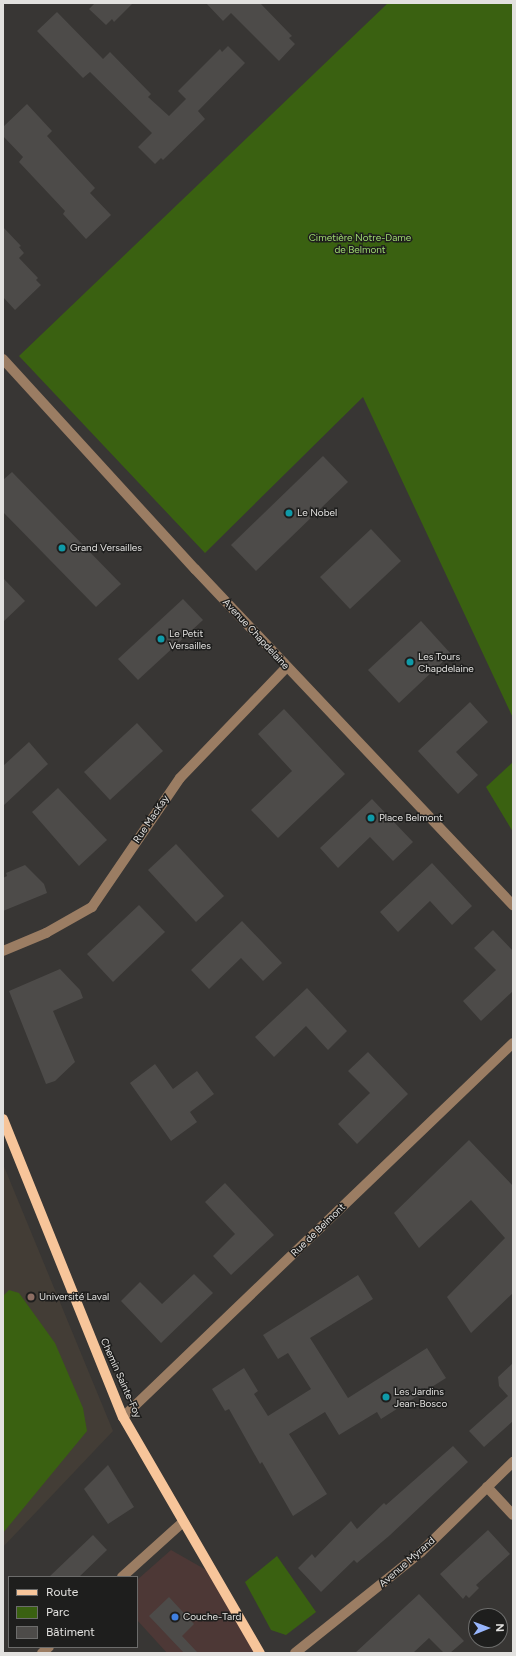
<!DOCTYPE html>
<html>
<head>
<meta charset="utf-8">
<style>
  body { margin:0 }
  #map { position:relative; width:516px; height:1656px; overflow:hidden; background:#383634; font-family:Figtree,sans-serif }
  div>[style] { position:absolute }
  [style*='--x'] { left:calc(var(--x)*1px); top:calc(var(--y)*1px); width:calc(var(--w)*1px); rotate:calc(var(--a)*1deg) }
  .commercial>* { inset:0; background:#4d3836 }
  .built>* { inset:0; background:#433d36 }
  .green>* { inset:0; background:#3a6111 }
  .building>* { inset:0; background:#4d4b49 }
  .minor>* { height:10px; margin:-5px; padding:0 5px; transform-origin:5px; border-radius:5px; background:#9b7d63 }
  .major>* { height:10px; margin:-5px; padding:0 5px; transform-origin:5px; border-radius:5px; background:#f7c59a }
  .dots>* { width:11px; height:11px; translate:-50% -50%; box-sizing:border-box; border:2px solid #1e1e1d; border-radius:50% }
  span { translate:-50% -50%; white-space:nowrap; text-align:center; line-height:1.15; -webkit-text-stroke:3px #1e1e1d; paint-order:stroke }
  .park-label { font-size:10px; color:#9fd970 }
  .poi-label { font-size:10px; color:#e2e1df }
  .left { translate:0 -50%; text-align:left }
  .street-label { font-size:10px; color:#e2e1df }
  .frame { position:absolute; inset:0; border:4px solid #e2e1df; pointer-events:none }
  .legend { position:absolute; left:8px; top:1576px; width:130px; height:72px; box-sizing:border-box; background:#1e1e1d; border:1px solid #6c6c6b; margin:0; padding:5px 7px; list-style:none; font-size:12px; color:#e2e1df }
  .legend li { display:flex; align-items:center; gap:8px; height:20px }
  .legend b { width:20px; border:1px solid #6c6c6b }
  .north { position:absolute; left:468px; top:1608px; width:40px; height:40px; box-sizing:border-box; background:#1e1e1d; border:1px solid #6c6c6b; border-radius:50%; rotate:89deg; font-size:11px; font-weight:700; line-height:16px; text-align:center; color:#e2e1df }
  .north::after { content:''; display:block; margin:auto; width:14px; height:18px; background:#98b6fd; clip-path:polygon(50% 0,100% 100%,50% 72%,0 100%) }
</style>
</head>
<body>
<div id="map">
  <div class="commercial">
    <i style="clip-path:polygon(171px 1550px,215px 1575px,260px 1653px,167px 1653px,137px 1620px,137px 1580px)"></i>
  </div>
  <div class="built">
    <i style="clip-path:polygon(3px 1164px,113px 1431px,3px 1547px)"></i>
  </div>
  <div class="green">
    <i style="clip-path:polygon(388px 3px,513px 3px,513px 718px,363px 397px,205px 553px,19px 356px)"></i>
    <i style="clip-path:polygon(513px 762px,513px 832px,486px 787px)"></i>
    <i style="clip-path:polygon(9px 1290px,19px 1293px,55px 1343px,83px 1408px,87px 1431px,3px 1533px,3px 1296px)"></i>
    <i style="clip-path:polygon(277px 1556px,316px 1612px,286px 1635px,271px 1630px,245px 1582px)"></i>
  </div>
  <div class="building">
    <i style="clip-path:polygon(95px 3px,133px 3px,114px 22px,112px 19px,106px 25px,89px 9px)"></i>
    <i style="clip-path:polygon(206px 3px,260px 3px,292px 36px,289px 38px,295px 44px,279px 61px,231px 13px,223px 21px)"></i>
    <i style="clip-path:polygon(57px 12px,103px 59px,110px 52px,151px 94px,148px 97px,169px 116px,186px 99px,178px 91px,220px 49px,222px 52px,228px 46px,245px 63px,198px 111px,205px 119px,163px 160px,161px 158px,155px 164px,138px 147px,152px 133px,90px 72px,83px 78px,37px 31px)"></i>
    <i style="clip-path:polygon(27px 104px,52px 131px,47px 136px,95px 188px,90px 193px,111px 215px,86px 239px,63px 214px,65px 211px,19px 162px,23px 157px,3px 136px,3px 127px)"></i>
    <i style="clip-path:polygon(3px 227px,21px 246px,19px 247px,24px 253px,19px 258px,38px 278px,36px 280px,41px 285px,15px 310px,3px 297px)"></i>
    <i style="clip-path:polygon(323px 456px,348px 482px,256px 571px,231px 545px)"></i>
    <i style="clip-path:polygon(12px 472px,121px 584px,96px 607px,3px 512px,3px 480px)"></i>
    <i style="clip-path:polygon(371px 529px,401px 561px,350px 609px,320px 577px)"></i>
    <i style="clip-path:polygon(3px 578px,25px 601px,3px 622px)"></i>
    <i style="clip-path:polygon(183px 599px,203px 620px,138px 680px,118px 659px)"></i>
    <i style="clip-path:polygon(421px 621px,451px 654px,399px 703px,368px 670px)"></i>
    <i style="clip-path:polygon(470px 702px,488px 722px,456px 752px,478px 775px,458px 794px,418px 751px)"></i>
    <i style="clip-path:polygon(284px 709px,345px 774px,278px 838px,251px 810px,292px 771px,258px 734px)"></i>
    <i style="clip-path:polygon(137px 723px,163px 751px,110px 800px,84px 772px)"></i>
    <i style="clip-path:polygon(29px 742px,48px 764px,3px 806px,3px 766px)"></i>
    <i style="clip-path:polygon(58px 788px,107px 840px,79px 866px,32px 812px)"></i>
    <i style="clip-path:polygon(372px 799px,413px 842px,393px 861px,370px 837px,338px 868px,320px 848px)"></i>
    <i style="clip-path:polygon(176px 844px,224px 896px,196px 922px,148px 870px)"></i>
    <i style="clip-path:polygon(432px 863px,472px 906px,452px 925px,430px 901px,398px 932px,380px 912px)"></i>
    <i style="clip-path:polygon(25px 865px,44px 884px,47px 893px,3px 911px,3px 878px,7px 876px,6px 873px)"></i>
    <i style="clip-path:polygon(139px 905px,165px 932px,113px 982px,87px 954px)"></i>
    <i style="clip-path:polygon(242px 921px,282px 963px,263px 981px,241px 958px,209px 989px,191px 970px)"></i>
    <i style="clip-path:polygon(493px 930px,513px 951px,513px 991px,481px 1021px,463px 1001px,496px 970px,474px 948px)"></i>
    <i style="clip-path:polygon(60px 969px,80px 990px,83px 998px,53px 1011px,75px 1062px,55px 1081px,46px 1084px,9px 991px)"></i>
    <i style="clip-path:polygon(307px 988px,347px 1031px,328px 1050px,306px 1026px,274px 1057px,255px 1037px)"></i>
    <i style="clip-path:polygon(368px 1052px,408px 1094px,357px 1144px,338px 1124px,370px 1093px,348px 1071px)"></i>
    <i style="clip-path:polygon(155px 1064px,173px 1089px,197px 1071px,214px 1094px,190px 1112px,197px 1122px,171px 1141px,130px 1083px)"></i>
    <i style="clip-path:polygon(469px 1140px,513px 1186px,513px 1293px,471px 1333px,447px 1297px,505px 1238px,471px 1200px,419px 1248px,394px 1213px)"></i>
    <i style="clip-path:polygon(225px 1183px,274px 1235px,231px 1275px,213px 1256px,235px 1234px,205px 1202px)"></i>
    <i style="clip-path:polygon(194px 1274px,213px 1293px,161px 1343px,121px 1301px,140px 1282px,162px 1304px)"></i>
    <i style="clip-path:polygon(358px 1275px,373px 1299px,310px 1338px,348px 1398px,427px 1348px,446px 1378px,381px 1419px,377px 1412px,339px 1435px,325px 1412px,289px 1434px,327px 1494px,293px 1516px,262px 1462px,260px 1464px,229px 1409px,225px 1411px,212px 1389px,244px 1368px,258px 1391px,254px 1394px,268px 1416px,311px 1389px,288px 1353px,278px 1359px,263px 1335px)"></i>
    <i style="clip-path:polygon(513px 1363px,513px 1421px,484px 1447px,469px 1431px,508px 1396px,499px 1386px,498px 1377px)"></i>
    <i style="clip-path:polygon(453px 1446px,468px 1462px,389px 1536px,357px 1563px,354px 1560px,321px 1592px,298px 1568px,312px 1554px,315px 1558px,351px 1521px,357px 1529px,384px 1503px,386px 1505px)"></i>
    <i style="clip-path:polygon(108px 1465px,134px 1507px,108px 1524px,84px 1489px)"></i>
    <i style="clip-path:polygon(488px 1530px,510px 1554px,476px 1585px,479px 1588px,469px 1598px,466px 1595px,463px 1599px,440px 1574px)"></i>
    <i style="clip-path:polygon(93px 1535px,107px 1550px,79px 1577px,49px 1577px)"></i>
    <i style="clip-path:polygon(419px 1594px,464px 1641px,450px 1653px,444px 1653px,429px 1638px,413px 1653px,355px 1653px)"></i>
    <i style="clip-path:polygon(169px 1597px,194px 1624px,182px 1636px,198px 1653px,184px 1653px,149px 1616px)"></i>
  </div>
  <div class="minor">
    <i style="--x:3;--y:359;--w:285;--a:47.6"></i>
    <i style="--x:195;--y:569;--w:463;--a:46.6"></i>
    <i style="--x:3;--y:951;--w:47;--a:-22.7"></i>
    <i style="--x:46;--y:933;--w:53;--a:-29.5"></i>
    <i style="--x:92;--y:907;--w:156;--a:-55.7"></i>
    <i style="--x:180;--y:778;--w:154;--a:-46.1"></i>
    <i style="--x:123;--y:1417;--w:540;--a:-43.8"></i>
    <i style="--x:487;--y:1487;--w:38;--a:47"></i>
    <i style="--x:122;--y:1577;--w:82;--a:-42"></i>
    <i style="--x:42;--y:1653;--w:9;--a:-41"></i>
    <i style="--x:295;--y:1653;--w:161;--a:-38.7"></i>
    <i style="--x:421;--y:1552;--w:129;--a:-44.4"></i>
  </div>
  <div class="major">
    <i style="--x:3;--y:1119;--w:321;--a:68.1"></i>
    <i style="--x:123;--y:1417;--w:273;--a:59.9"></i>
  </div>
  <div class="dots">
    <i style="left:289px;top:513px;background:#0f9aa8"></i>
    <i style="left:62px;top:548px;background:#0f9aa8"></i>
    <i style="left:161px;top:639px;background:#0f9aa8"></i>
    <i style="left:410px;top:662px;background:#0f9aa8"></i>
    <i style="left:371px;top:818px;background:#0f9aa8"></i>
    <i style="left:31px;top:1297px;background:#8d6e63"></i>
    <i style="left:386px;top:1397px;background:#0f9aa8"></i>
    <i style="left:175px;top:1617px;background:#3f7fe0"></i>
  </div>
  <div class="park-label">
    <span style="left:360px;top:243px">Cimetière Notre-Dame<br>de Belmont</span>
  </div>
  <div class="poi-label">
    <span class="left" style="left:297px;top:513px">Le Nobel</span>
    <span class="left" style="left:70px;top:548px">Grand Versailles</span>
    <span class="left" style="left:169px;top:639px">Le Petit<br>Versailles</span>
    <span class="left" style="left:418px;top:662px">Les Tours<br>Chapdelaine</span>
    <span class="left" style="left:379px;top:818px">Place Belmont</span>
    <span class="left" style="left:39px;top:1297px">Université Laval</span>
    <span class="left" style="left:394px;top:1397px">Les Jardins<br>Jean-Bosco</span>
    <span class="left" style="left:183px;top:1617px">Couche-Tard</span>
  </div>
  <div class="street-label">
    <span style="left:256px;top:634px;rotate:47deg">Avenue Chapdelaine</span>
    <span style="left:151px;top:819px;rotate:-56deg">Rue MacKay</span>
    <span style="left:318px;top:1230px;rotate:-44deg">Rue de Belmont</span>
    <span style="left:121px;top:1378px;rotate:66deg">Chemin Sainte-Foy</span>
    <span style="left:407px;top:1562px;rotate:-41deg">Avenue Myrand</span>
  </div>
  <div class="frame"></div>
  <ul class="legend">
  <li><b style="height:5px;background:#f7c59a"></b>Route</li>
  <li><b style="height:11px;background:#3a6111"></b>Parc</li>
  <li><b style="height:11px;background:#4d4b49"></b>Bâtiment</li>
  </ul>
  <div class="north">N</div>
</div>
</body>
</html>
